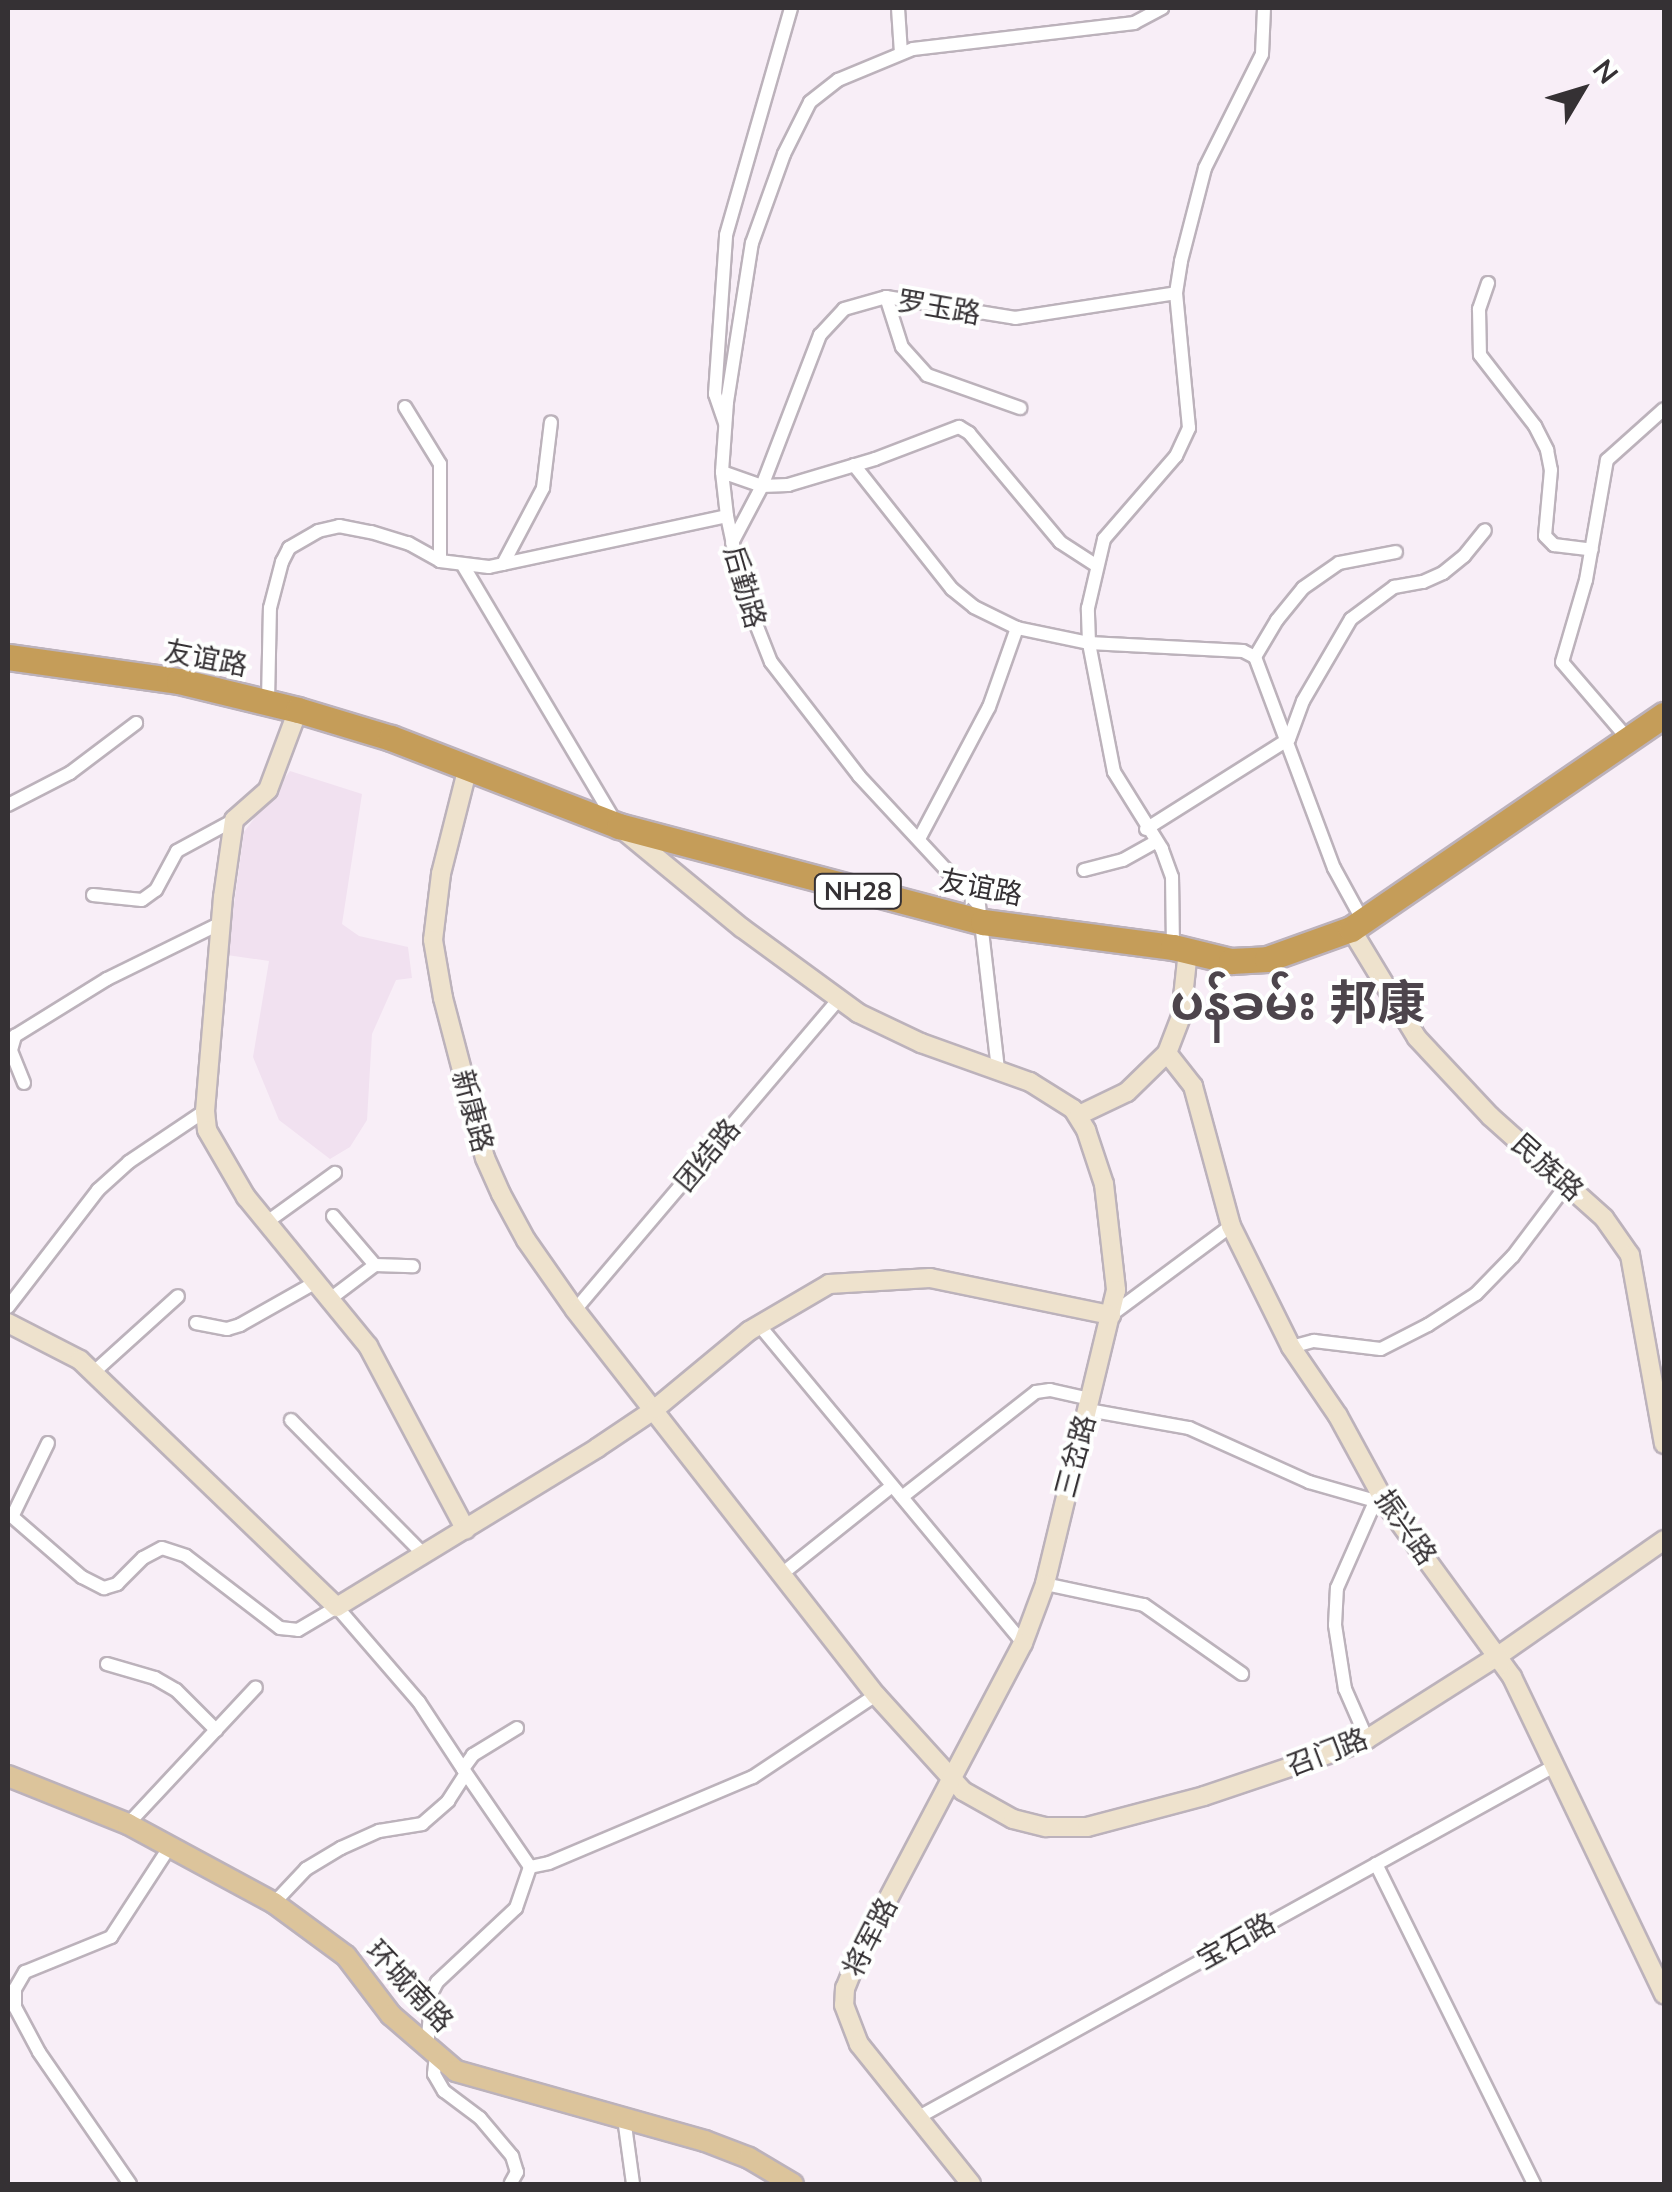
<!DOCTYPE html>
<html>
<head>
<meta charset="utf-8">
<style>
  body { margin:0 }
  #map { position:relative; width:1672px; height:2192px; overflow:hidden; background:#f8eef7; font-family:Mulish,"Noto Sans SC","Noto Sans Myanmar",sans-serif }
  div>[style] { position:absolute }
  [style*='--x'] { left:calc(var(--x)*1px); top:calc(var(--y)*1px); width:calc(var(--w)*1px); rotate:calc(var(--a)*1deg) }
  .built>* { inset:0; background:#f1e1f0 }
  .roads { filter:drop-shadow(2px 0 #bcb2bb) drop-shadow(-2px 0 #bcb2bb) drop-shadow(0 2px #bcb2bb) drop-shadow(0 -2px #bcb2bb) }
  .street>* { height:12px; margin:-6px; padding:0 6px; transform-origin:6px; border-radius:6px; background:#fff }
  .secondary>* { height:18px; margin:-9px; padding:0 9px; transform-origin:9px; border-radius:9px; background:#eee2cd }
  .primary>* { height:20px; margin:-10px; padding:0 10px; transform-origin:10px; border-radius:10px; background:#dcc49b }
  .highway>* { height:25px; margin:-12.5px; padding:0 12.5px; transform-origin:12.5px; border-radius:12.5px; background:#c59d59 }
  span { translate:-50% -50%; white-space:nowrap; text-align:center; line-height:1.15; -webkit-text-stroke:8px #fefffe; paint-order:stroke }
  .shield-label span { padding:2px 8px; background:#fefffe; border:2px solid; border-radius:8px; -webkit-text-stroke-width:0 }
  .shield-label { font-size:25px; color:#353134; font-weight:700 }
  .street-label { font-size:28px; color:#353134 }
  .town-label { font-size:48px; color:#4d454c; font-weight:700 }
  .frame { position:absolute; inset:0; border:10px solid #353134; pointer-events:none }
  .north { position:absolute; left:1532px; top:40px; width:100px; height:100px; -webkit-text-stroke:8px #fefffe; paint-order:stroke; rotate:52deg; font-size:28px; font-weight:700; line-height:40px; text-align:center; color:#353134 }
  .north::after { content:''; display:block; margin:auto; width:35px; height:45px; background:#353134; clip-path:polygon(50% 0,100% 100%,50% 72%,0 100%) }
</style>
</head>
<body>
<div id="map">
  <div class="built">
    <i style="clip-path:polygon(290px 771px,362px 794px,342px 924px,359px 936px,408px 947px,412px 978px,396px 980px,372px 1034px,367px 1120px,350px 1147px,330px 1159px,279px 1120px,253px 1057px,269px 961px,227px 955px,244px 832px)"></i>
  </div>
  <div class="roads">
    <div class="street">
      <i style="--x:898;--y:8;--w:45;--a:86.2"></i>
      <i style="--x:1488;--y:283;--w:28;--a:109"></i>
      <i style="--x:1479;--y:309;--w:46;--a:88.8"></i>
      <i style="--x:1480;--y:355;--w:90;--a:52.2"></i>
      <i style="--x:1535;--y:426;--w:27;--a:63"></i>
      <i style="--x:1547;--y:450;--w:20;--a:79"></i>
      <i style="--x:1551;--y:470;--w:66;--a:95.2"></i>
      <i style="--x:1545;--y:536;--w:13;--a:45"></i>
      <i style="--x:1554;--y:545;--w:38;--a:7"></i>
      <i style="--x:886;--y:297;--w:52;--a:72.3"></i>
      <i style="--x:902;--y:347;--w:38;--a:48"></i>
      <i style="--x:927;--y:375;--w:99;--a:19.5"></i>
      <i style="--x:405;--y:407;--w:67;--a:58.4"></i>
      <i style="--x:440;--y:464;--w:97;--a:90"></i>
      <i style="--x:725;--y:423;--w:31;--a:-109"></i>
      <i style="--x:715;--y:394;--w:159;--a:-86"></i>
      <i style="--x:726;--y:235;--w:236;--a:-74"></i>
      <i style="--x:854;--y:465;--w:158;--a:51.7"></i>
      <i style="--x:952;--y:589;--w:28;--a:39"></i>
      <i style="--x:974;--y:607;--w:48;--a:26"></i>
      <i style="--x:1017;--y:628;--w:74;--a:11.8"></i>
      <i style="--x:1089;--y:643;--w:154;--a:3"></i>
      <i style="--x:1243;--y:651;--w:13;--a:27"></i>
      <i style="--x:1255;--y:657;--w:225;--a:69.5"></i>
      <i style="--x:1334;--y:868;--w:60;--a:61.3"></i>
      <i style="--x:722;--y:472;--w:42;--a:19.3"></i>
      <i style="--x:762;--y:486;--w:26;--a:-2"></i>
      <i style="--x:788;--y:485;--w:91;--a:-16.6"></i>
      <i style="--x:875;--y:459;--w:90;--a:-20.9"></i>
      <i style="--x:959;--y:427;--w:12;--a:31"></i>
      <i style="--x:969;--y:433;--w:142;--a:50.1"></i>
      <i style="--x:1060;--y:542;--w:40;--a:32.9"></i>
      <i style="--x:727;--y:516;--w:44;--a:-96.5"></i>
      <i style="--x:722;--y:472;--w:70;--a:-85.9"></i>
      <i style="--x:727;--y:402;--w:161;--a:-81.1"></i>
      <i style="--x:752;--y:243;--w:95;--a:-70.2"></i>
      <i style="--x:784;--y:154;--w:58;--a:-63.4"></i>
      <i style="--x:810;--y:102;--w:36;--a:-38"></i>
      <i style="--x:838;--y:80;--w:81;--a:-22.5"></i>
      <i style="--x:913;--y:49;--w:223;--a:-6.7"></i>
      <i style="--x:1134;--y:23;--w:32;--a:-28"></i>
      <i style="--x:732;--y:543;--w:64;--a:-62.2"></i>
      <i style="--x:762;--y:486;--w:162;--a:-69"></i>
      <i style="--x:820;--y:335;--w:35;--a:-47"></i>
      <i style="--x:844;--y:309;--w:44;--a:-15.9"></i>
      <i style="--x:886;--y:297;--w:131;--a:9.2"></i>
      <i style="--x:1015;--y:318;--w:163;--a:-8.8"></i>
      <i style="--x:503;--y:564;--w:86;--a:-62.2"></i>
      <i style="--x:543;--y:488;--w:66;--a:-83.1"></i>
      <i style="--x:464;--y:567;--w:292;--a:59.3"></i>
      <i style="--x:1255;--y:657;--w:43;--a:-59.3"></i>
      <i style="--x:1277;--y:620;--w:41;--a:-50.9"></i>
      <i style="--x:1303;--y:588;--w:44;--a:-34.8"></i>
      <i style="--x:1339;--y:563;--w:58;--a:-10.9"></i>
      <i style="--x:268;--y:701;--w:93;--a:-88.8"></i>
      <i style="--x:270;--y:608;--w:48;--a:-75.4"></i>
      <i style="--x:282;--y:562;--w:16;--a:-63"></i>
      <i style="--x:289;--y:548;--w:34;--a:-30"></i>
      <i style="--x:318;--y:531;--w:22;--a:-13"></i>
      <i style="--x:339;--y:526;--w:33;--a:11"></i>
      <i style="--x:371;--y:532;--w:39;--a:17"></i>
      <i style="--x:408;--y:543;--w:37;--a:29"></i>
      <i style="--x:440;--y:561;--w:49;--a:7"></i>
      <i style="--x:489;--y:567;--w:243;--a:-12.1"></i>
      <i style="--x:727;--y:516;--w:77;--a:78"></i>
      <i style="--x:743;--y:591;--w:76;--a:68.5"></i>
      <i style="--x:771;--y:662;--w:144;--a:52.3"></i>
      <i style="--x:859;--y:776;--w:176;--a:47.1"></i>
      <i style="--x:979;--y:905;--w:166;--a:83.4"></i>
      <i style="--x:1628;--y:739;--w:101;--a:-130.6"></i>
      <i style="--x:1562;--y:662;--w:85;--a:-73.7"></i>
      <i style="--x:1586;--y:580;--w:122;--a:-80.1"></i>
      <i style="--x:1607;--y:460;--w:76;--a:-41.8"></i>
      <i style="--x:8;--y:805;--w:70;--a:-27.3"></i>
      <i style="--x:70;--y:773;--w:83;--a:-37.1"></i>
      <i style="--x:1146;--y:829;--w:169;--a:-32.2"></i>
      <i style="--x:1289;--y:739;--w:40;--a:-69.8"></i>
      <i style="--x:1303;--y:701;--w:95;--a:-59.7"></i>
      <i style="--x:1351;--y:619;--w:54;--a:-36.7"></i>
      <i style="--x:1394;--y:587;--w:29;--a:-10"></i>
      <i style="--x:1423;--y:582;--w:22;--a:-24"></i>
      <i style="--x:1443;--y:573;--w:27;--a:-39"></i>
      <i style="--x:1464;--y:556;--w:33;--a:-51"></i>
      <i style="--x:919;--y:839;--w:149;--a:-62.1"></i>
      <i style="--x:989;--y:707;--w:84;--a:-70.5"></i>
      <i style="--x:1084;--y:870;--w:40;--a:-14.4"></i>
      <i style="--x:1123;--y:860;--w:38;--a:-29"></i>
      <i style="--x:93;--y:895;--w:49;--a:5.8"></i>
      <i style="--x:142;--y:900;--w:17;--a:-36"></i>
      <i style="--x:156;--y:890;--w:44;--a:-61.7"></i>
      <i style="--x:177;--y:851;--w:65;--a:-28.5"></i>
      <i style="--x:1173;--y:947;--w:70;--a:-90.8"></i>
      <i style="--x:1172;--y:877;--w:30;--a:-110"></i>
      <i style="--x:1162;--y:849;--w:91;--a:-121.9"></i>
      <i style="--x:1114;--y:772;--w:131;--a:-101"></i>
      <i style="--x:1089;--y:643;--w:35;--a:-92"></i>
      <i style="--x:1088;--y:608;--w:71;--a:-76.9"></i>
      <i style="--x:1104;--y:539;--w:110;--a:-49.1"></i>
      <i style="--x:1176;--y:456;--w:31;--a:-65"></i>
      <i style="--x:1189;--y:428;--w:136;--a:-95.5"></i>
      <i style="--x:1176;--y:293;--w:32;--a:-81"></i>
      <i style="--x:1181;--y:261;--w:96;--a:-75.5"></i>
      <i style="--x:1205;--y:168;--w:127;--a:-63.4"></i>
      <i style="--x:1262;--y:54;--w:46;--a:-87.5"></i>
      <i style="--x:24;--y:1083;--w:35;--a:-112"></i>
      <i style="--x:11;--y:1050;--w:15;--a:-74"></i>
      <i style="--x:15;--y:1036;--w:108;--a:-31.8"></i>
      <i style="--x:107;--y:979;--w:127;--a:-26.2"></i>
      <i style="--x:333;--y:1216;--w:65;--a:49.4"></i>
      <i style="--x:375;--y:1265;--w:38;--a:2"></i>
      <i style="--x:267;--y:1222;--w:84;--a:-35.8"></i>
      <i style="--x:330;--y:1299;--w:56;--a:-37.1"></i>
      <i style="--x:8;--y:1307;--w:148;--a:-52.4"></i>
      <i style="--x:98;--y:1190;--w:42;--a:-42.1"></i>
      <i style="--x:129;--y:1162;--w:92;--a:-33.9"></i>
      <i style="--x:575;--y:1310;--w:407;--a:-49.7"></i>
      <i style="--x:1111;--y:1315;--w:149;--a:-36.6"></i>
      <i style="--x:196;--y:1323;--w:32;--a:11"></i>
      <i style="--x:227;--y:1329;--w:14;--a:-17"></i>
      <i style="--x:240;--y:1325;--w:87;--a:-29.5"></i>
      <i style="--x:759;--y:1325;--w:413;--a:50.3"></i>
      <i style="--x:1291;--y:1347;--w:24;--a:-15"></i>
      <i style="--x:1314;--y:1341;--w:67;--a:6.8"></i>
      <i style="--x:1381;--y:1349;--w:53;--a:-27.1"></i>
      <i style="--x:1428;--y:1325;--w:57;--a:-32.9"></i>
      <i style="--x:1476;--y:1294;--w:53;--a:-45.8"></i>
      <i style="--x:1513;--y:1256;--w:91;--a:-53"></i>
      <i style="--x:94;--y:1372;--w:113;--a:-42.1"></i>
      <i style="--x:1088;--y:1410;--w:103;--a:10.1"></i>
      <i style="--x:1189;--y:1428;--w:132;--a:24.2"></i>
      <i style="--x:1309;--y:1482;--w:80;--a:15.9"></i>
      <i style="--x:291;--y:1420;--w:190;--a:45.4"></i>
      <i style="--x:902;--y:1497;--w:170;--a:-38.1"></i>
      <i style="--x:1036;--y:1392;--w:14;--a:-8"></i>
      <i style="--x:1050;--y:1390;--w:41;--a:12.7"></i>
      <i style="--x:8;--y:1513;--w:98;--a:40.9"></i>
      <i style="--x:82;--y:1577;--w:25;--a:27"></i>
      <i style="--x:104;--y:1588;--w:14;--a:-17"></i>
      <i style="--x:117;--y:1584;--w:37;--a:-45"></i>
      <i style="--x:143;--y:1558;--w:21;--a:-28"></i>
      <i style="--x:162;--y:1548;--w:25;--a:18"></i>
      <i style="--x:186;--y:1556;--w:118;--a:37.5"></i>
      <i style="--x:280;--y:1628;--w:18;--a:6"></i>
      <i style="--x:298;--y:1630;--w:45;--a:-30.5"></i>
      <i style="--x:337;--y:1607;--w:125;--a:49.2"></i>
      <i style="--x:419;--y:1702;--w:80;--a:56.7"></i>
      <i style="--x:13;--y:1515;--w:80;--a:-64.1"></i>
      <i style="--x:783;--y:1573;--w:139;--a:-38.6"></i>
      <i style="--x:1045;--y:1584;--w:101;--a:12"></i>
      <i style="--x:1144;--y:1605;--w:120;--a:35.1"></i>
      <i style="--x:107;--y:1664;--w:50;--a:16.3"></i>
      <i style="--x:155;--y:1678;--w:24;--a:30"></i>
      <i style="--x:176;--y:1690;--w:57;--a:45"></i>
      <i style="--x:517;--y:1728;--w:52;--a:148.5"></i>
      <i style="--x:473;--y:1755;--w:17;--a:126"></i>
      <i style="--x:463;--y:1769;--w:119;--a:55.6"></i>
      <i style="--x:1367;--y:1739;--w:55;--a:-113.7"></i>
      <i style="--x:1345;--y:1689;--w:65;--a:-98.9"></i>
      <i style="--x:1335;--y:1625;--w:37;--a:-87"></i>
      <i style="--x:1337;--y:1588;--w:94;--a:-66.2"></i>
      <i style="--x:128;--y:1824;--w:187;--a:-46.9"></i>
      <i style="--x:1376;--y:1864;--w:357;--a:63.7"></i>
      <i style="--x:530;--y:1867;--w:19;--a:-12"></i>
      <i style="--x:549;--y:1863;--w:221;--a:-22.9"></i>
      <i style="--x:753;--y:1777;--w:148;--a:-33.7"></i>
      <i style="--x:274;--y:1903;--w:47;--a:-46.7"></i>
      <i style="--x:306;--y:1869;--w:41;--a:-31"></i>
      <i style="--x:341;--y:1848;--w:42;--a:-24.1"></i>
      <i style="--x:379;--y:1831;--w:44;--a:-9.2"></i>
      <i style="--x:422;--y:1824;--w:35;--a:-41"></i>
      <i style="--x:448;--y:1801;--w:30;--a:-57"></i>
      <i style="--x:427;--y:2048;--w:56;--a:-84.9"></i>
      <i style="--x:432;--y:1992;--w:11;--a:-63"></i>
      <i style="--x:437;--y:1982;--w:108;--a:-43.1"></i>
      <i style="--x:516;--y:1908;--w:43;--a:-71.1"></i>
      <i style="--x:436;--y:2055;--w:19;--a:96"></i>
      <i style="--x:434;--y:2074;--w:20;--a:60"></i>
      <i style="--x:444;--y:2091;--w:45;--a:36.9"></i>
      <i style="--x:480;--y:2118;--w:50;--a:49.9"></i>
      <i style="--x:512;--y:2156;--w:17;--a:73"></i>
      <i style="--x:517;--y:2172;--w:13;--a:119"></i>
      <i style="--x:624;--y:2118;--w:67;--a:82.2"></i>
      <i style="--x:917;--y:2118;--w:730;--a:-28.92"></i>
      <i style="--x:130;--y:2184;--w:160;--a:-124.6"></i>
      <i style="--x:39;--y:2052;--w:51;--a:-118.1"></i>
      <i style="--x:15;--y:2007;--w:18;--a:-90"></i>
      <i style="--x:15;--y:1989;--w:20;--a:-60"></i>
      <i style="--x:25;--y:1972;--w:93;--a:-22.1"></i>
      <i style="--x:111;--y:1937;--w:108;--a:-57"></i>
    </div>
    <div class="secondary">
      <i style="--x:298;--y:710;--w:85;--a:110.6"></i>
      <i style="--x:268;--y:790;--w:45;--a:138.6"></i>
      <i style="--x:234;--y:820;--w:78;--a:98.1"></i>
      <i style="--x:223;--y:897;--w:215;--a:94.8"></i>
      <i style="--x:205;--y:1111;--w:19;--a:84"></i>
      <i style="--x:207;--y:1130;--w:78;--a:59.8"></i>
      <i style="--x:246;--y:1197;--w:193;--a:50.7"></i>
      <i style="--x:368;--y:1346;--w:208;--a:62"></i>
      <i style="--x:468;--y:767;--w:110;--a:104.2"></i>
      <i style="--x:441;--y:874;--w:66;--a:96.9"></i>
      <i style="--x:433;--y:940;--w:59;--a:80.2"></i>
      <i style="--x:443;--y:998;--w:165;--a:75.3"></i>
      <i style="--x:485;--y:1158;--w:39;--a:66"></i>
      <i style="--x:501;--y:1194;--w:52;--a:61.5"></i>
      <i style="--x:526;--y:1240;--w:85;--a:55"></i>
      <i style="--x:575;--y:1310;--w:489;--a:52"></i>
      <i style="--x:876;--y:1695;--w:130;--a:47.8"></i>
      <i style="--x:963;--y:1791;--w:57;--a:29.2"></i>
      <i style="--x:1013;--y:1819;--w:34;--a:14"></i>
      <i style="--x:1046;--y:1827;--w:41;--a:0"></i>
      <i style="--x:1087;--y:1827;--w:121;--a:-14.8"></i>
      <i style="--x:1204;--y:1796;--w:141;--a:-18.6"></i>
      <i style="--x:1338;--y:1751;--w:31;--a:-22"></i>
      <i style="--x:1367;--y:1739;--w:155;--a:-32.4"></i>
      <i style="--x:1498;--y:1656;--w:203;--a:-34.9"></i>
      <i style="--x:623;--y:830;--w:154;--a:39.5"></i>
      <i style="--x:742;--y:928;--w:144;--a:36.2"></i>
      <i style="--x:858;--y:1013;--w:70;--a:25.5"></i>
      <i style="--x:921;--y:1043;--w:116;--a:19.7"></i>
      <i style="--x:1030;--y:1082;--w:51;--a:32.1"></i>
      <i style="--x:1073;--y:1109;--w:25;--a:58"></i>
      <i style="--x:1086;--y:1130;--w:57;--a:71.6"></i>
      <i style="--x:1104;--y:1184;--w:107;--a:83.5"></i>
      <i style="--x:1116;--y:1290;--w:302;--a:103.6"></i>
      <i style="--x:1045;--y:1584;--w:63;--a:110.4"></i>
      <i style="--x:1023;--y:1643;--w:352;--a:117.8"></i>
      <i style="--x:859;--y:1954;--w:37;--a:112"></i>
      <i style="--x:845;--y:1988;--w:17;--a:93"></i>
      <i style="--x:844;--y:2005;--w:42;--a:69"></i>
      <i style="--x:859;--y:2044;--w:179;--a:51.3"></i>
      <i style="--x:1351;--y:929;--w:127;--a:58.8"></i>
      <i style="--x:1417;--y:1038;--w:107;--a:46.9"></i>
      <i style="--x:1490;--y:1116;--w:153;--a:41.8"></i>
      <i style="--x:1604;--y:1218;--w:45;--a:54.9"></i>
      <i style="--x:1630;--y:1255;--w:192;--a:79.8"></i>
      <i style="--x:1167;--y:1053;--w:42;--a:51.8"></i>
      <i style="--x:1193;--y:1086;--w:145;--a:74.8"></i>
      <i style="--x:1231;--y:1226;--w:135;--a:63.6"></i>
      <i style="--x:1291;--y:1347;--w:83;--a:55.7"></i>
      <i style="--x:1338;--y:1416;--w:100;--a:61.4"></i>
      <i style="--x:1386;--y:1504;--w:214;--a:53.9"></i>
      <i style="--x:1512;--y:1677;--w:352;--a:64.4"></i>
      <i style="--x:1079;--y:1115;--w:53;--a:-25.6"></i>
      <i style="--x:1127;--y:1092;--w:56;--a:-44.3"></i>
      <i style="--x:1167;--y:1053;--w:40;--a:-69"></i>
      <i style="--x:1181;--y:1016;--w:65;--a:-83.9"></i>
      <i style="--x:8;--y:1323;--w:81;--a:27.2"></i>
      <i style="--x:80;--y:1360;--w:356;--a:43.9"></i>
      <i style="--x:337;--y:1607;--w:305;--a:-31.4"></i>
      <i style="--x:597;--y:1448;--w:70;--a:-33.9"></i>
      <i style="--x:655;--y:1409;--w:122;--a:-39.7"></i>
      <i style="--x:749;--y:1331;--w:93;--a:-30.4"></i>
      <i style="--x:829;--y:1284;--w:101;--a:-3.4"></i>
      <i style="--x:930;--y:1278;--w:185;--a:11.6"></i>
    </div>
    <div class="primary">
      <i style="--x:8;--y:1776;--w:129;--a:21.8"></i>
      <i style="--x:128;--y:1824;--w:166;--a:28.4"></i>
      <i style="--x:274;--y:1903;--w:89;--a:36.4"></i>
      <i style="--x:346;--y:1956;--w:74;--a:52.7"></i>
      <i style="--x:391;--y:2015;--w:86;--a:40.7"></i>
      <i style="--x:456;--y:2071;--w:259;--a:15.7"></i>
      <i style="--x:705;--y:2141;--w:47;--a:21.1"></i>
      <i style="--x:749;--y:2158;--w:51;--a:30.6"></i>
    </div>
    <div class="highway">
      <i style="--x:8;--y:657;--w:173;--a:8"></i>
      <i style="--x:179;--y:681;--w:122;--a:13.7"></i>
      <i style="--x:298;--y:710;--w:97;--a:16.8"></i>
      <i style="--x:391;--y:738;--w:244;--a:21.1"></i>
      <i style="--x:619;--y:826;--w:376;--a:14.8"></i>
      <i style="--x:983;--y:922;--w:192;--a:7.5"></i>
      <i style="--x:1173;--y:947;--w:60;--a:13.6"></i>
      <i style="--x:1231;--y:961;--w:36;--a:-3"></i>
      <i style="--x:1267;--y:959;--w:89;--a:-19.7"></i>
      <i style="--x:1351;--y:929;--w:379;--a:-34.4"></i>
    </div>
  </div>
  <div class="shield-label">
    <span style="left:858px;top:891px">NH28</span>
  </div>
  <div class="street-label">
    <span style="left:939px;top:307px;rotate:10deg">罗玉路</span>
    <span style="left:745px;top:587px;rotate:74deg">后勤路</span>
    <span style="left:206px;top:658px;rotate:11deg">友谊路</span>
    <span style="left:981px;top:887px;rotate:11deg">友谊路</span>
    <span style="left:473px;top:1111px;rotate:75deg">新康路</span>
    <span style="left:707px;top:1155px;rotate:-50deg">团结路</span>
    <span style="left:1548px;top:1167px;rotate:42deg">民族路</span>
    <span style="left:1075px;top:1456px;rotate:-75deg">三岔路</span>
    <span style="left:1406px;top:1527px;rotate:55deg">振兴路</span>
    <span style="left:1327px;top:1752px;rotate:-21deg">召门路</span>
    <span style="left:870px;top:1937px;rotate:-63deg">将军路</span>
    <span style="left:1236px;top:1941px;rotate:-29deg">宝石路</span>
    <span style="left:410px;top:1986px;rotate:47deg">环城南路</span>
  </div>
  <div class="town-label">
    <span style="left:1298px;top:1003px">ပန်ခမ်း 邦康</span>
  </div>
  <div class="frame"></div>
  <div class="north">N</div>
</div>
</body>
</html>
